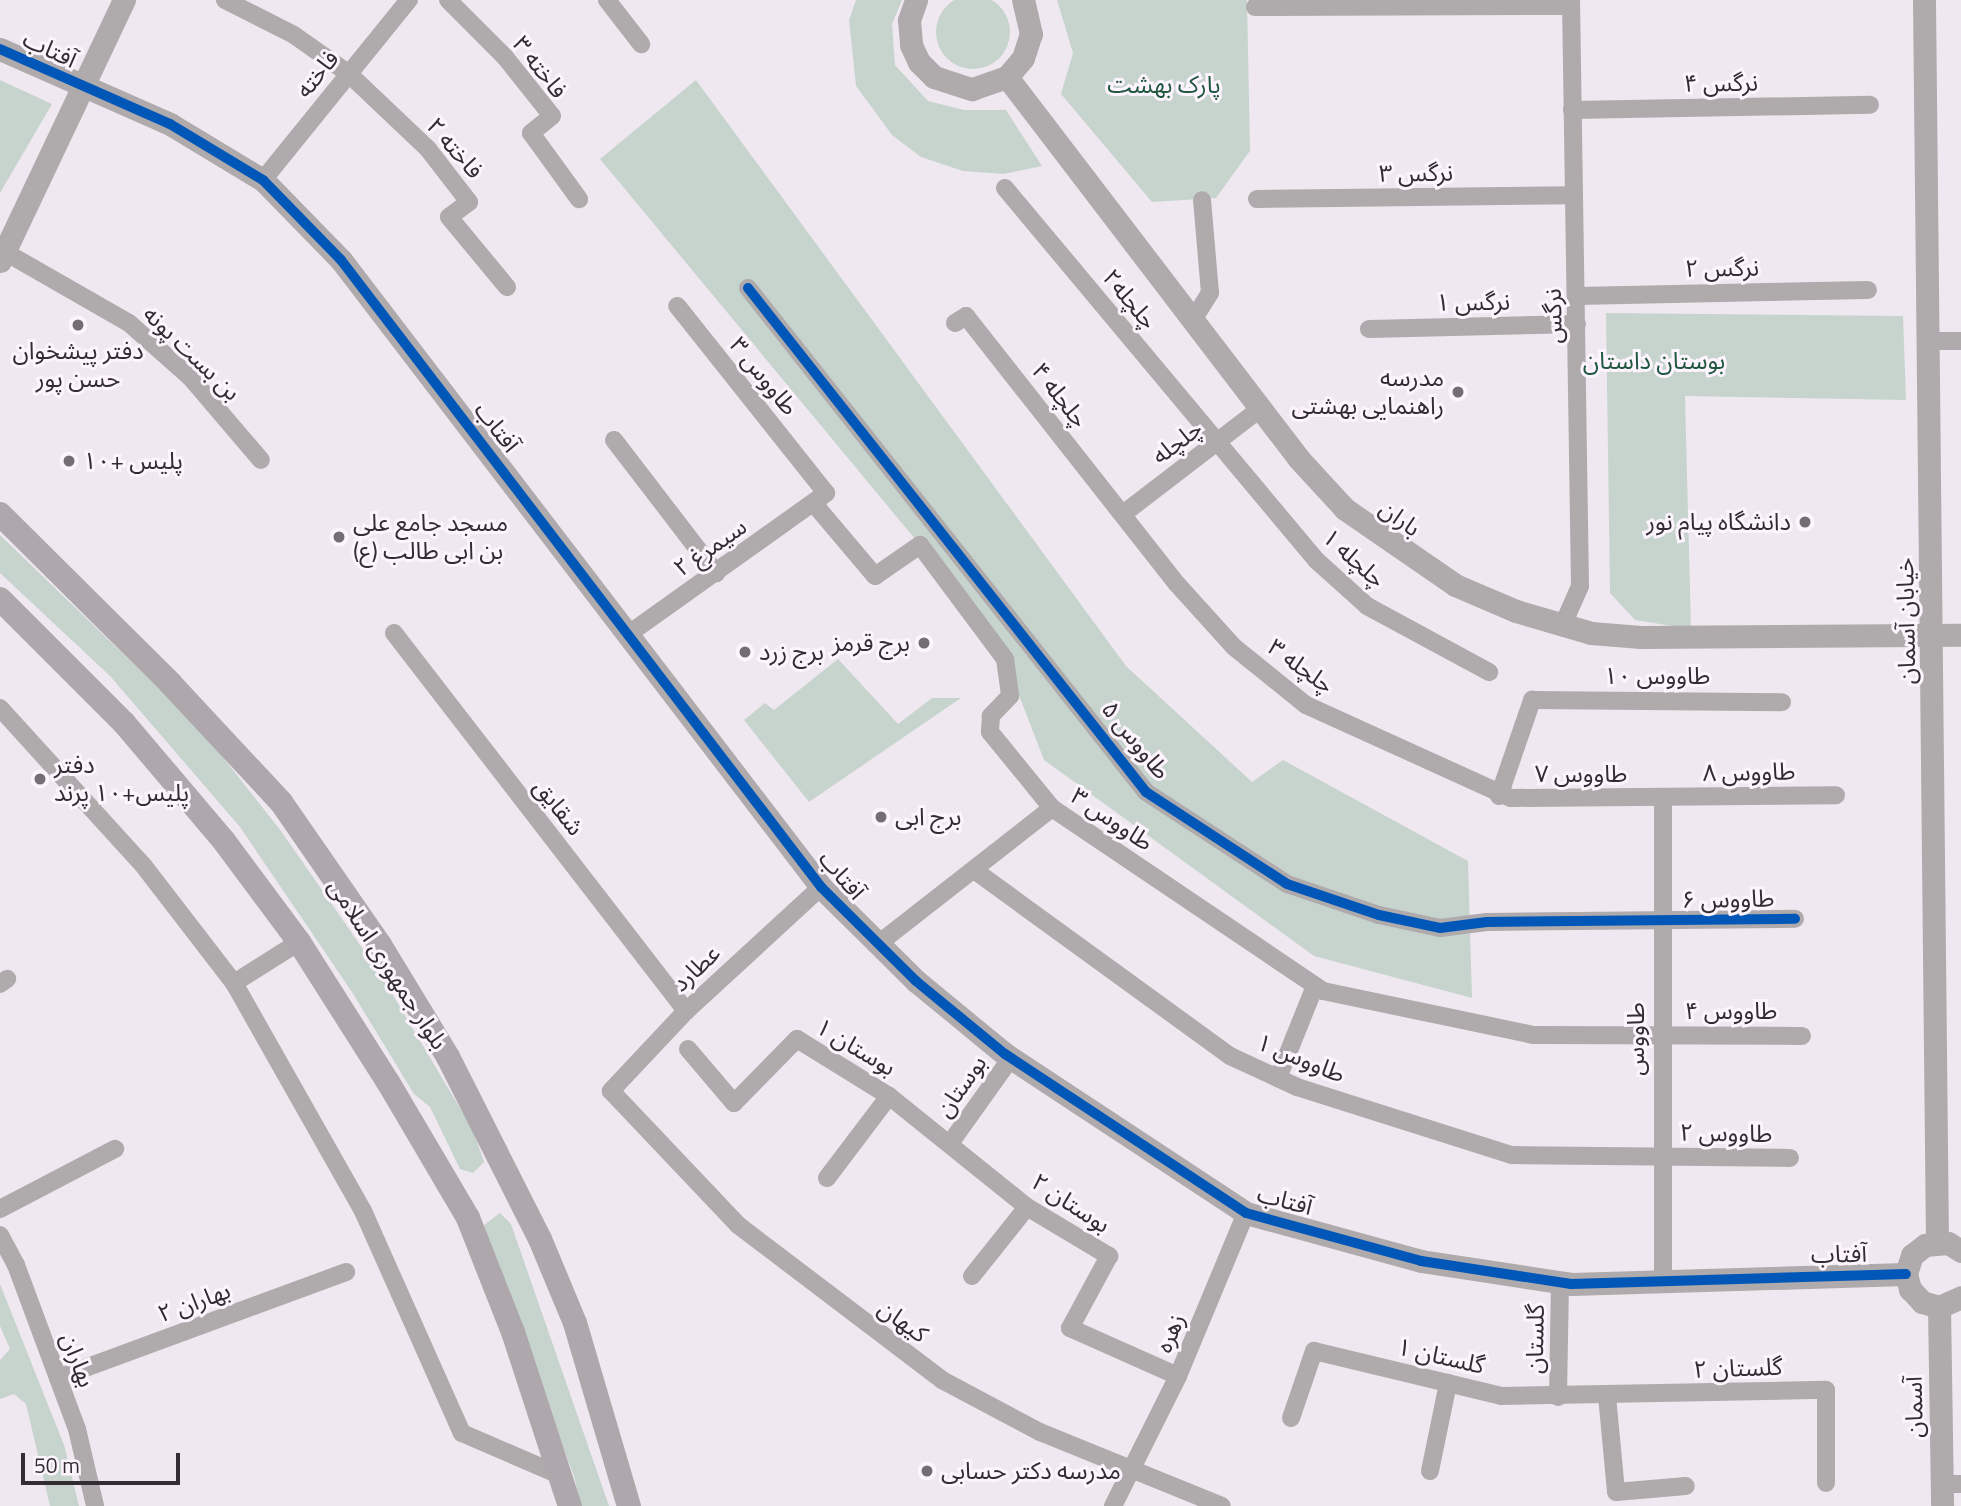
<!DOCTYPE html>
<html>
<head>
<meta charset="utf-8">
<style>
  body { margin:0 }
  #map { position:relative; width:1961px; height:1506px; overflow:hidden; background:#f0e8f0; font-family:"Titillium Web","Noto Sans Arabic",sans-serif }
  div>[style] { position:absolute }
  [style*='--x'] { left:calc(var(--x)*1px); top:calc(var(--y)*1px); width:calc(var(--w)*1px); rotate:calc(var(--a)*1deg) }
  .green>* { inset:0; background:#c6d4cd }
  .round { border-radius:50% }
  .minor>* { height:18px; margin:-9px; padding:0 9px; transform-origin:9px; border-radius:9px; background:#afaaac }
  .tertiary>* { height:23px; margin:-11.5px; padding:0 11.5px; transform-origin:11.5px; border-radius:11.5px; background:#afaaac }
  .secondary>* { height:24px; margin:-12px; padding:0 12px; transform-origin:12px; border-radius:12px; background:#aea8ac }
  .cycleway>* { height:10px; margin:-5px; padding:0 5px; transform-origin:5px; border-radius:5px; background:#0057b8 }
  .dots>* { width:19px; height:19px; translate:-50% -50%; box-sizing:border-box; border:4px solid #fdf4fd; border-radius:50% }
  span { translate:-50% -50%; white-space:nowrap; text-align:center; line-height:1.15; -webkit-text-stroke:6px #fdf4fd; paint-order:stroke }
  .street-label { font-size:24px; color:#322d32 }
  .park-label { font-size:24px; color:#1e573e }
  .poi-label { font-size:24px; color:#322d32 }
  .right { translate:-100% -50%; text-align:right }
  .left { translate:0 -50%; text-align:left }
  .scale { position:absolute; left:21px; top:1453px; width:159px; height:32px; box-sizing:border-box; border:4px solid #322d32; border-top:0; padding-left:9px; font-size:21px; line-height:24px; white-space:nowrap; color:#322d32; -webkit-text-stroke:5px #fdf4fd; paint-order:stroke }
</style>
</head>
<body>
<div id="map">
  <div class="green">
    <i class="round" style="left:936px;top:-5px;width:74px;height:74px"></i>
    <i style="clip-path:polygon(856px 0,902px 0,892px 24px,895px 65px,928px 101px,964px 110px,1006px 110px,1042px 166px,1004px 174px,963px 171px,921px 157px,892px 135px,856px 86px,849px 20px)"></i>
    <i style="clip-path:polygon(1057px 0,1247px 0,1250px 151px,1216px 198px,1152px 202px,1061px 94px,1073px 53px)"></i>
    <i style="clip-path:polygon(0 80px,52px 104px,0 193px)"></i>
    <i style="clip-path:polygon(696px 80px,1126px 666px,1252px 782px,1283px 760px,1468px 861px,1472px 998px,1314px 956px,1044px 760px,1005px 659px,920px 545px,600px 159px)"></i>
    <i style="clip-path:polygon(1606px 313px,1903px 316px,1906px 400px,1685px 396px,1691px 629px,1635px 620px,1610px 593px)"></i>
    <i style="clip-path:polygon(0 535px,200px 728px,281px 831px,381px 975px,473px 1130px,484px 1162px,473px 1173px,460px 1169px,430px 1107px,414px 1094px,352px 992px,240px 827px,110px 676px,0 573px)"></i>
    <i style="clip-path:polygon(838px 659px,898px 724px,932px 698px,961px 698px,809px 802px,744px 720px,765px 703px,774px 710px)"></i>
    <i style="clip-path:polygon(500px 1213px,511px 1224px,609px 1506px,581px 1506px,574px 1476px,487px 1246px,484px 1225px)"></i>
    <i style="clip-path:polygon(0 1284px,64px 1445px,79px 1506px,50px 1506px,26px 1404px,14px 1394px,0 1399px,0 1360px,10px 1349px,0 1326px)"></i>
  </div>
  <div class="minor">
    <i style="--x:225;--y:0;--w:77;--a:26.9"></i>
    <i style="--x:294;--y:35;--w:67;--a:35.3"></i>
    <i style="--x:349;--y:74;--w:109;--a:43.5"></i>
    <i style="--x:428;--y:149;--w:67;--a:52.3"></i>
    <i style="--x:469;--y:202;--w:25;--a:143"></i>
    <i style="--x:449;--y:217;--w:91;--a:50.4"></i>
    <i style="--x:448;--y:0;--w:81;--a:45"></i>
    <i style="--x:505;--y:57;--w:75;--a:51.5"></i>
    <i style="--x:552;--y:116;--w:27;--a:141"></i>
    <i style="--x:531;--y:133;--w:82;--a:54"></i>
    <i style="--x:607;--y:0;--w:56;--a:52.3"></i>
    <i style="--x:1255;--y:7;--w:316;--a:-0.2"></i>
    <i style="--x:1572;--y:110;--w:298;--a:-1"></i>
    <i style="--x:263;--y:180;--w:232;--a:-51"></i>
    <i style="--x:1005;--y:188;--w:485;--a:50.1"></i>
    <i style="--x:1316;--y:560;--w:69;--a:42"></i>
    <i style="--x:1367;--y:606;--w:139;--a:28.4"></i>
    <i style="--x:1257;--y:199;--w:317;--a:-0.7"></i>
    <i style="--x:5;--y:252;--w:143;--a:29.8"></i>
    <i style="--x:129;--y:323;--w:81;--a:41.5"></i>
    <i style="--x:190;--y:377;--w:109;--a:49.5"></i>
    <i style="--x:748;--y:288;--w:642;--a:51.7"></i>
    <i style="--x:1146;--y:792;--w:168;--a:33.1"></i>
    <i style="--x:1287;--y:884;--w:97;--a:18.6"></i>
    <i style="--x:1379;--y:915;--w:62;--a:12"></i>
    <i style="--x:1440;--y:928;--w:47;--a:-7.3"></i>
    <i style="--x:1487;--y:922;--w:308;--a:-0.6"></i>
    <i style="--x:1577;--y:296;--w:291;--a:-1.2"></i>
    <i style="--x:1193;--y:320;--w:32;--a:-58"></i>
    <i style="--x:1210;--y:293;--w:93;--a:-94.9"></i>
    <i style="--x:955;--y:323;--w:13;--a:-32"></i>
    <i style="--x:966;--y:316;--w:341;--a:51.8"></i>
    <i style="--x:1177;--y:584;--w:85;--a:47.9"></i>
    <i style="--x:1234;--y:647;--w:92;--a:38.9"></i>
    <i style="--x:1306;--y:705;--w:225;--a:24.4"></i>
    <i style="--x:1511;--y:798;--w:325;--a:-0.5"></i>
    <i style="--x:1369;--y:329;--w:208;--a:-1.4"></i>
    <i style="--x:1928;--y:341;--w:33;--a:0"></i>
    <i style="--x:614;--y:440;--w:168;--a:52.5"></i>
    <i style="--x:818;--y:502;--w:4;--a:135"></i>
    <i style="--x:815;--y:505;--w:93;--a:49.8"></i>
    <i style="--x:875;--y:576;--w:55;--a:-34.6"></i>
    <i style="--x:920;--y:545;--w:142;--a:53.3"></i>
    <i style="--x:1005;--y:659;--w:37;--a:82"></i>
    <i style="--x:1010;--y:696;--w:28;--a:134"></i>
    <i style="--x:991;--y:716;--w:16;--a:94"></i>
    <i style="--x:990;--y:732;--w:98;--a:50.8"></i>
    <i style="--x:1052;--y:808;--w:327;--a:34"></i>
    <i style="--x:1323;--y:991;--w:215;--a:11.8"></i>
    <i style="--x:1533;--y:1035;--w:269;--a:0.2"></i>
    <i style="--x:1123;--y:514;--w:173;--a:-37.5"></i>
    <i style="--x:1562;--y:627;--w:45;--a:-66.3"></i>
    <i style="--x:1580;--y:586;--w:586;--a:-90.88"></i>
    <i style="--x:394;--y:633;--w:478;--a:52.3"></i>
    <i style="--x:630;--y:633;--w:241;--a:-35.5"></i>
    <i style="--x:826;--y:493;--w:239;--a:-128.5"></i>
    <i style="--x:0;--y:708;--w:212;--a:47.7"></i>
    <i style="--x:143;--y:865;--w:149;--a:52.4"></i>
    <i style="--x:234;--y:983;--w:262;--a:60.5"></i>
    <i style="--x:363;--y:1211;--w:243;--a:66"></i>
    <i style="--x:462;--y:1433;--w:106;--a:23.4"></i>
    <i style="--x:1499;--y:796;--w:102;--a:-71"></i>
    <i style="--x:1532;--y:700;--w:250;--a:0.5"></i>
    <i style="--x:1663;--y:798;--w:481;--a:90"></i>
    <i style="--x:974;--y:870;--w:316;--a:36"></i>
    <i style="--x:1230;--y:1056;--w:74;--a:24.8"></i>
    <i style="--x:1297;--y:1087;--w:225;--a:17.6"></i>
    <i style="--x:1512;--y:1155;--w:278;--a:0.6"></i>
    <i style="--x:821;--y:887;--w:183;--a:137.4"></i>
    <i style="--x:686;--y:1011;--w:110;--a:133.2"></i>
    <i style="--x:611;--y:1091;--w:185;--a:46.5"></i>
    <i style="--x:738;--y:1225;--w:256;--a:37.2"></i>
    <i style="--x:942;--y:1380;--w:111;--a:28"></i>
    <i style="--x:1040;--y:1432;--w:196;--a:22.1"></i>
    <i style="--x:878;--y:944;--w:221;--a:-38"></i>
    <i style="--x:234;--y:983;--w:77;--a:-32.2"></i>
    <i style="--x:0;--y:984;--w:9;--a:-36"></i>
    <i style="--x:688;--y:1049;--w:71;--a:49.6"></i>
    <i style="--x:734;--y:1103;--w:90;--a:-45.5"></i>
    <i style="--x:797;--y:1039;--w:108;--a:31.8"></i>
    <i style="--x:889;--y:1096;--w:177;--a:38.8"></i>
    <i style="--x:1027;--y:1207;--w:96;--a:30.9"></i>
    <i style="--x:1109;--y:1256;--w:82;--a:118.4"></i>
    <i style="--x:1070;--y:1328;--w:118;--a:24"></i>
    <i style="--x:1278;--y:1078;--w:99;--a:-68.1"></i>
    <i style="--x:951;--y:1142;--w:103;--a:-54.5"></i>
    <i style="--x:827;--y:1178;--w:103;--a:-52.9"></i>
    <i style="--x:0;--y:1209;--w:130;--a:-27.6"></i>
    <i style="--x:0;--y:1235;--w:34;--a:62"></i>
    <i style="--x:16;--y:1265;--w:175;--a:69.6"></i>
    <i style="--x:77;--y:1429;--w:79;--a:76.8"></i>
    <i style="--x:972;--y:1276;--w:88;--a:-51.4"></i>
    <i style="--x:58;--y:1378;--w:307;--a:-20.2"></i>
    <i style="--x:1607;--y:1396;--w:96;--a:84.6"></i>
    <i style="--x:1616;--y:1492;--w:70;--a:-4.9"></i>
    <i style="--x:1558;--y:1397;--w:115;--a:-89"></i>
    <i style="--x:1291;--y:1418;--w:71;--a:-71.1"></i>
    <i style="--x:1314;--y:1351;--w:193;--a:13.5"></i>
    <i style="--x:1502;--y:1396;--w:324;--a:-1.1"></i>
    <i style="--x:1826;--y:1390;--w:93;--a:90"></i>
    <i style="--x:1430;--y:1471;--w:90;--a:-78.4"></i>
    <i style="--x:1942;--y:1484;--w:19;--a:0"></i>
    <i style="--x:1113;--y:1506;--w:145;--a:-63.4"></i>
    <i style="--x:1178;--y:1376;--w:177;--a:-67.4"></i>
  </div>
  <div class="tertiary">
    <i style="--x:916;--y:0;--w:21;--a:109"></i>
    <i style="--x:909;--y:20;--w:25;--a:85"></i>
    <i style="--x:911;--y:45;--w:19;--a:65"></i>
    <i style="--x:919;--y:62;--w:21;--a:45"></i>
    <i style="--x:934;--y:77;--w:40;--a:18"></i>
    <i style="--x:972;--y:89;--w:37;--a:-19"></i>
    <i style="--x:1007;--y:77;--w:25;--a:-50"></i>
    <i style="--x:1023;--y:58;--w:25;--a:-72"></i>
    <i style="--x:1031;--y:34;--w:35;--a:-103"></i>
    <i style="--x:1924;--y:0;--w:1242;--a:89.4"></i>
    <i style="--x:0;--y:49;--w:186;--a:23.8"></i>
    <i style="--x:170;--y:124;--w:109;--a:31.1"></i>
    <i style="--x:263;--y:180;--w:112;--a:45.7"></i>
    <i style="--x:341;--y:260;--w:790;--a:52.56"></i>
    <i style="--x:821;--y:887;--w:134;--a:44.7"></i>
    <i style="--x:916;--y:981;--w:115;--a:39.4"></i>
    <i style="--x:1005;--y:1054;--w:289;--a:33.4"></i>
    <i style="--x:1246;--y:1213;--w:181;--a:15.3"></i>
    <i style="--x:1421;--y:1261;--w:152;--a:8.7"></i>
    <i style="--x:1571;--y:1284;--w:335;--a:-1.7"></i>
    <i style="--x:1007;--y:77;--w:479;--a:52.6"></i>
    <i style="--x:1298;--y:458;--w:69;--a:47.3"></i>
    <i style="--x:1345;--y:509;--w:134;--a:34.6"></i>
    <i style="--x:1455;--y:585;--w:66;--a:23.1"></i>
    <i style="--x:1516;--y:611;--w:78;--a:16.3"></i>
    <i style="--x:1591;--y:633;--w:50;--a:4.6"></i>
    <i style="--x:1641;--y:637;--w:320;--a:-0.4"></i>
    <i style="--x:0;--y:261;--w:289;--a:-64.6"></i>
    <i style="--x:1961;--y:1251;--w:15;--a:-148"></i>
    <i style="--x:1948;--y:1243;--w:23;--a:175"></i>
    <i style="--x:1925;--y:1245;--w:16;--a:142"></i>
    <i style="--x:1912;--y:1255;--w:20;--a:108"></i>
    <i style="--x:1906;--y:1274;--w:16;--a:75"></i>
    <i style="--x:1910;--y:1289;--w:18;--a:47"></i>
    <i style="--x:1922;--y:1302;--w:18;--a:16"></i>
    <i style="--x:1939;--y:1307;--w:24;--a:-24"></i>
    <i style="--x:1939;--y:1307;--w:199;--a:89.1"></i>
  </div>
  <div class="secondary">
    <i style="--x:0;--y:514;--w:240;--a:44.8"></i>
    <i style="--x:170;--y:683;--w:163;--a:47"></i>
    <i style="--x:281;--y:802;--w:174;--a:55.3"></i>
    <i style="--x:380;--y:945;--w:131;--a:58.7"></i>
    <i style="--x:448;--y:1057;--w:204;--a:63.2"></i>
    <i style="--x:540;--y:1239;--w:91;--a:67.4"></i>
    <i style="--x:575;--y:1323;--w:191;--a:73.6"></i>
    <i style="--x:0;--y:599;--w:175;--a:45"></i>
    <i style="--x:124;--y:723;--w:155;--a:49.7"></i>
    <i style="--x:224;--y:841;--w:126;--a:53.4"></i>
    <i style="--x:299;--y:942;--w:166;--a:57.6"></i>
    <i style="--x:388;--y:1082;--w:158;--a:59.5"></i>
    <i style="--x:468;--y:1218;--w:123;--a:68.5"></i>
    <i style="--x:513;--y:1332;--w:183;--a:71.9"></i>
  </div>
  <div class="cycleway">
    <i style="--x:0;--y:49;--w:186;--a:23.8"></i>
    <i style="--x:170;--y:124;--w:109;--a:31.1"></i>
    <i style="--x:263;--y:180;--w:112;--a:45.7"></i>
    <i style="--x:341;--y:260;--w:790;--a:52.56"></i>
    <i style="--x:821;--y:887;--w:134;--a:44.7"></i>
    <i style="--x:916;--y:981;--w:115;--a:39.4"></i>
    <i style="--x:1005;--y:1054;--w:289;--a:33.4"></i>
    <i style="--x:1246;--y:1213;--w:181;--a:15.3"></i>
    <i style="--x:1421;--y:1261;--w:152;--a:8.7"></i>
    <i style="--x:1571;--y:1284;--w:335;--a:-1.7"></i>
    <i style="--x:748;--y:288;--w:642;--a:51.7"></i>
    <i style="--x:1146;--y:792;--w:168;--a:33.1"></i>
    <i style="--x:1287;--y:884;--w:97;--a:18.6"></i>
    <i style="--x:1379;--y:915;--w:62;--a:12"></i>
    <i style="--x:1440;--y:928;--w:47;--a:-7.3"></i>
    <i style="--x:1487;--y:922;--w:308;--a:-0.6"></i>
  </div>
  <div class="dots">
    <i style="left:78px;top:325px;background:#746e74"></i>
    <i style="left:1458px;top:392px;background:#746e74"></i>
    <i style="left:69px;top:461px;background:#746e74"></i>
    <i style="left:1805px;top:522px;background:#746e74"></i>
    <i style="left:339px;top:537px;background:#746e74"></i>
    <i style="left:924px;top:643px;background:#746e74"></i>
    <i style="left:745px;top:652px;background:#746e74"></i>
    <i style="left:40px;top:779px;background:#746e74"></i>
    <i style="left:881px;top:817px;background:#746e74"></i>
    <i style="left:927px;top:1471px;background:#746e74"></i>
  </div>
  <div class="street-label">
    <span style="left:50px;top:49px;rotate:25deg">آفتاب</span>
    <span style="left:540px;top:67px;rotate:52deg">فاخته ۳</span>
    <span style="left:317px;top:74px;rotate:-51deg">فاخته</span>
    <span style="left:1721px;top:83px;rotate:-1deg">نرگس ۴</span>
    <span style="left:455px;top:148px;rotate:49deg">فاخته ۲</span>
    <span style="left:1416px;top:173px;rotate:-1deg">نرگس ۳</span>
    <span style="left:1722px;top:268px;rotate:-1deg">نرگس ۲</span>
    <span style="left:1130px;top:299px;rotate:50deg">چلچله۲</span>
    <span style="left:1473px;top:302px;rotate:-1deg">نرگس ۱</span>
    <span style="left:1553px;top:316px;rotate:-91deg">نرگس</span>
    <span style="left:192px;top:353px;rotate:44deg">بن بست پونه</span>
    <span style="left:764px;top:376px;rotate:51deg">طاووس ۳</span>
    <span style="left:1060px;top:395px;rotate:52deg">چلچله ۴</span>
    <span style="left:497px;top:427px;rotate:52deg">آفتاب</span>
    <span style="left:1177px;top:442px;rotate:-37deg">چلچله</span>
    <span style="left:1400px;top:518px;rotate:36deg">باران</span>
    <span style="left:710px;top:547px;rotate:-35deg">سیمرغ ۲</span>
    <span style="left:1354px;top:558px;rotate:42deg">چلچله ۱</span>
    <span style="left:1906px;top:621px;rotate:-91deg">خیابان آسمان</span>
    <span style="left:1301px;top:666px;rotate:36deg">چلچله ۳</span>
    <span style="left:1657px;top:676px">طاووس ۱۰</span>
    <span style="left:1136px;top:740px;rotate:51deg">طاووس ۵</span>
    <span style="left:1749px;top:772px;rotate:-1deg">طاووس ۸</span>
    <span style="left:1581px;top:774px">طاووس ۷</span>
    <span style="left:559px;top:807px;rotate:52deg">شقایق</span>
    <span style="left:1112px;top:819px;rotate:34deg">طاووس ۳</span>
    <span style="left:842px;top:875px;rotate:49deg">آفتاب</span>
    <span style="left:1728px;top:899px;rotate:-1deg">طاووس ۶</span>
    <span style="left:388px;top:964px;rotate:57deg">بلوار جمهوری اسلامی</span>
    <span style="left:696px;top:968px;rotate:-43deg">عطارد</span>
    <span style="left:1731px;top:1011px">طاووس ۴</span>
    <span style="left:1636px;top:1039px;rotate:-90deg">طاووس</span>
    <span style="left:856px;top:1047px;rotate:31deg">بوستان ۱</span>
    <span style="left:1301px;top:1058px;rotate:22deg">طاووس ۱</span>
    <span style="left:961px;top:1086px;rotate:-55deg">بوستان</span>
    <span style="left:1726px;top:1133px;rotate:1deg">طاووس ۲</span>
    <span style="left:1285px;top:1200px;rotate:15deg">آفتاب</span>
    <span style="left:1071px;top:1203px;rotate:33deg">بوستان ۲</span>
    <span style="left:1839px;top:1254px;rotate:-1deg">آفتاب</span>
    <span style="left:194px;top:1302px;rotate:-20deg">بهاران ۲</span>
    <span style="left:903px;top:1321px;rotate:36deg">کیهان</span>
    <span style="left:1170px;top:1333px;rotate:-67deg">زهره</span>
    <span style="left:1535px;top:1339px;rotate:-89deg">گلستان</span>
    <span style="left:1441px;top:1356px;rotate:13deg">گلستان ۱</span>
    <span style="left:78px;top:1360px;rotate:69deg">بهاران</span>
    <span style="left:1738px;top:1368px;rotate:-2deg">گلستان ۲</span>
    <span style="left:1914px;top:1407px;rotate:-91deg">آسمان</span>
  </div>
  <div class="park-label">
    <span style="left:1164px;top:85px">پارک بهشت</span>
    <span style="left:1654px;top:361px">بوستان داستان</span>
  </div>
  <div class="poi-label">
    <span style="left:78px;top:365px">دفتر پیشخوان<br>حسن پور</span>
    <span class="right" style="left:1444px;top:392px">مدرسه<br>راهنمایی بهشتی</span>
    <span class="left" style="left:83px;top:461px">پلیس +۱۰</span>
    <span class="right" style="left:1791px;top:522px">دانشگاه پیام نور</span>
    <span class="left" style="left:353px;top:537px">مسجد جامع علی<br>بن ابی طالب (ع)</span>
    <span class="right" style="left:910px;top:643px">برج قرمز</span>
    <span class="left" style="left:759px;top:652px">برج زرد</span>
    <span class="left" style="left:54px;top:779px">دفتر<br>پلیس+۱۰ پرند</span>
    <span class="left" style="left:895px;top:817px">برج ابی</span>
    <span class="left" style="left:941px;top:1471px">مدرسه دکتر حسابی</span>
  </div>
  <div class="scale">50 m</div>
</div>
</body>
</html>
